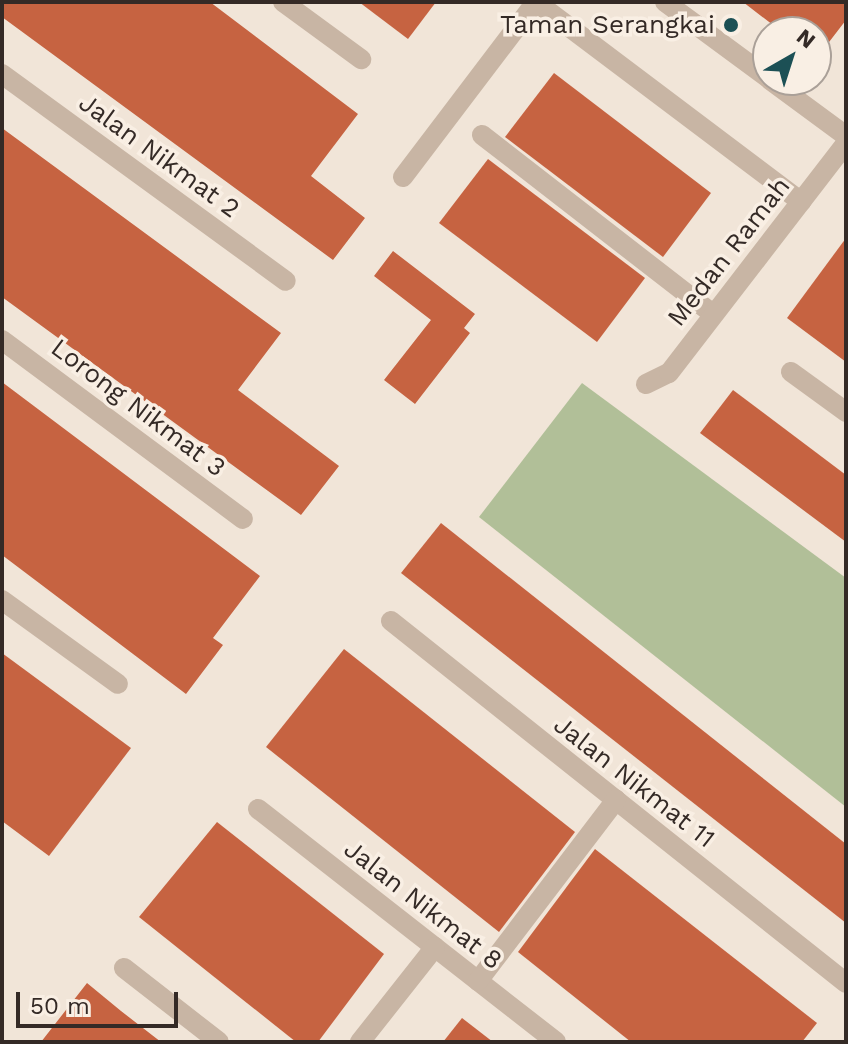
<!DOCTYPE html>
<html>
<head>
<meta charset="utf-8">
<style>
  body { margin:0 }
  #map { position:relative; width:848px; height:1044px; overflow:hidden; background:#f1e5d8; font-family:"Work Sans",sans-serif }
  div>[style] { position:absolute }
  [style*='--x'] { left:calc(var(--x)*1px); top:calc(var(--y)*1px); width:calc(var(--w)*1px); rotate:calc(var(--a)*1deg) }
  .green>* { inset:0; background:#b1bf98 }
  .building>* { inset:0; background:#c66341 }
  .minor>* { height:20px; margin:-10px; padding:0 10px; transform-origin:10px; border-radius:10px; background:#c8b5a4 }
  .dots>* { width:22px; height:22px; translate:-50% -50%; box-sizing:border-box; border:4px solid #f9efe4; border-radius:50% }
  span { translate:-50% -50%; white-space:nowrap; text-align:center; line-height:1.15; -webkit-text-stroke:7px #f9efe4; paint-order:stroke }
  .poi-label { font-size:26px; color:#342a26 }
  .right { translate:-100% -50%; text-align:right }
  .street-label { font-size:26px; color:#342a26 }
  .frame { position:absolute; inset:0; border:4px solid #342a26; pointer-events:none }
  .north { position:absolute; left:752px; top:16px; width:80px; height:80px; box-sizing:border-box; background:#f9efe4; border:2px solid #aaa098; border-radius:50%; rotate:39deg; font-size:22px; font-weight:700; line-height:32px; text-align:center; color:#342a26 }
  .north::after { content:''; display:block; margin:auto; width:28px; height:36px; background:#1c5055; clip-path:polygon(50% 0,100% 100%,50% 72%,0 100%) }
  .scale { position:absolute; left:16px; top:992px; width:162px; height:36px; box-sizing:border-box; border:4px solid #342a26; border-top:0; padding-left:10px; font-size:24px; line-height:28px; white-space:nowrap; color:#342a26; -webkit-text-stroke:6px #f9efe4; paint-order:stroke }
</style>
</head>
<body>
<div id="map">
  <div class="green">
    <i style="clip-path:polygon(582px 383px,846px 578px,846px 807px,479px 517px)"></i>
  </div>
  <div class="building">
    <i style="clip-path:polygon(2px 2px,210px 2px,358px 114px,311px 176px,365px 218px,333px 260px,2px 17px)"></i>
    <i style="clip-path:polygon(359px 2px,436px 2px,408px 39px)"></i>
    <i style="clip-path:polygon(743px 2px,846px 2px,846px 20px,816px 59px,816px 32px,782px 32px)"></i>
    <i style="clip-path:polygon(554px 73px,711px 193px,663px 257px,505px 137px)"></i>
    <i style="clip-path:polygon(2px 128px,281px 333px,238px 390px,339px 466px,301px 515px,2px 297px)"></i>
    <i style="clip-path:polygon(488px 159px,645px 278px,597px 342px,439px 223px)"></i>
    <i style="clip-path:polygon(846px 238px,846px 362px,787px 318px)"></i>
    <i style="clip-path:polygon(393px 251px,475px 314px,464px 328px,470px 333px,415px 404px,384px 380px,431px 320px,374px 276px)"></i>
    <i style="clip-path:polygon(2px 382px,260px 576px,213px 638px,223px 645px,186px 694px,2px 555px)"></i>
    <i style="clip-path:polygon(733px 390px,846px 475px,846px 542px,700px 433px)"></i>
    <i style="clip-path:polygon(441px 523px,846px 844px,846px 923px,401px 573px)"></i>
    <i style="clip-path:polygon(344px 649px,575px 832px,499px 932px,266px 747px)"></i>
    <i style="clip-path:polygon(2px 653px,131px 748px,49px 856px,2px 821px)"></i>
    <i style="clip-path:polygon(217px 822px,384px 954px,318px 1042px,296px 1042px,139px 917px)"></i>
    <i style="clip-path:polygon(595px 849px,817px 1023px,802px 1042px,631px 1042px,518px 952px)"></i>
    <i style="clip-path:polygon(87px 983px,121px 1011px,161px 1042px,41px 1042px)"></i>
    <i style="clip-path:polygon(462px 1018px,493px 1042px,443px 1042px)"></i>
  </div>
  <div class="minor">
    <i style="--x:283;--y:2;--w:97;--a:36.2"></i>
    <i style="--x:536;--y:2;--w:332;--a:37"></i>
    <i style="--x:665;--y:2;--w:128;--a:36.4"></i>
    <i style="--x:2;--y:74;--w:351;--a:36.1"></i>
    <i style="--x:770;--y:80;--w:94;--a:36.4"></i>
    <i style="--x:482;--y:135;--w:292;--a:37.8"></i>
    <i style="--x:403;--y:177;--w:220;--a:-52.8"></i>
    <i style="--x:2;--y:340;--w:300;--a:36.6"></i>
    <i style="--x:791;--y:372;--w:68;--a:36"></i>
    <i style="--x:646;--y:384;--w:25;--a:-26"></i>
    <i style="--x:669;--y:373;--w:290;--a:-52.4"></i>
    <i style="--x:2;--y:600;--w:143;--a:35.9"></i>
    <i style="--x:391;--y:621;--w:581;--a:38.51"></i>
    <i style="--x:258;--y:809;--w:378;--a:38"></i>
    <i style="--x:124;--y:968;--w:120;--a:37.9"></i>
    <i style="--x:478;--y:981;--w:228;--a:-52.7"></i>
    <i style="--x:360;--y:1042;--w:121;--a:-51.7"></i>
  </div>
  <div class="dots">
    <i style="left:731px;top:25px;background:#1c5055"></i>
  </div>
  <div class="poi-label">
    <span class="right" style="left:715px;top:25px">Taman Serangkai</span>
  </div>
  <div class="street-label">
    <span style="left:159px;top:156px;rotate:36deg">Jalan Nikmat 2</span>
    <span style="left:729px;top:252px;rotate:-52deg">Medan Ramah</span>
    <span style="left:138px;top:408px;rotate:37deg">Lorong Nikmat 3</span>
    <span style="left:634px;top:782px;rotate:38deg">Jalan Nikmat 11</span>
    <span style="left:423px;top:905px;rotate:38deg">Jalan Nikmat 8</span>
  </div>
  <div class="frame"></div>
  <div class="north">N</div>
  <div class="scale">50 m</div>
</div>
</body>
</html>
